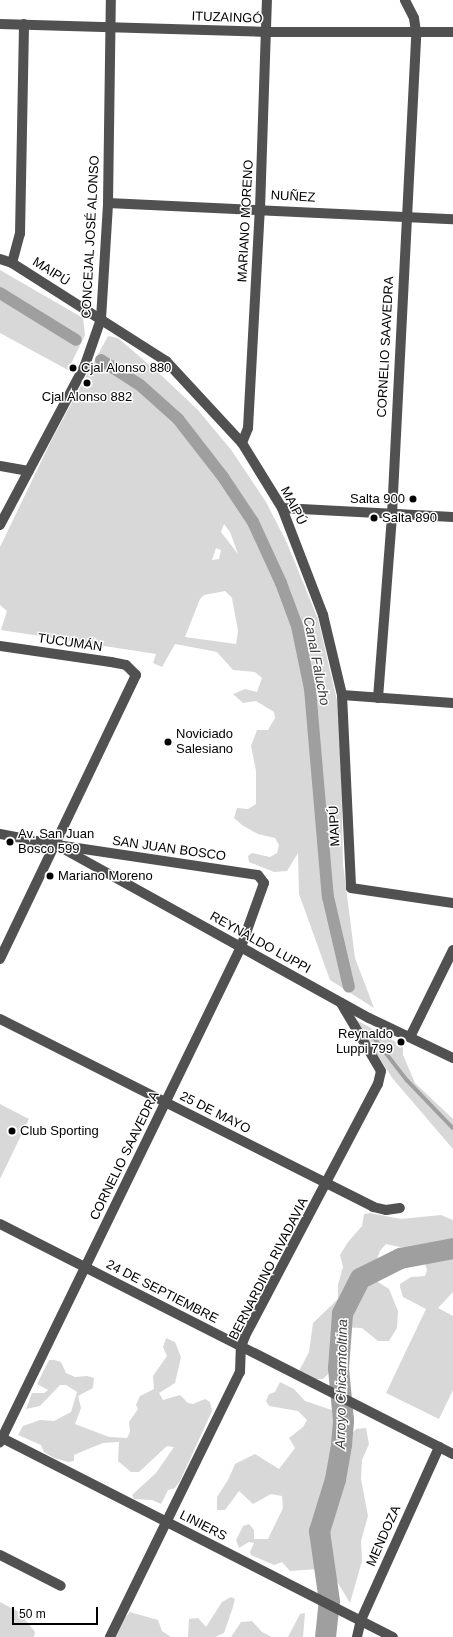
<!DOCTYPE html>
<html>
<head>
<meta charset="utf-8">
<style>
  body { margin:0 }
  #map { position:relative; width:453px; height:1637px; overflow:hidden; background:#fff; font-family:Helvetica,sans-serif }
  div>[style] { position:absolute }
  [style*='--x'] { left:calc(var(--x)*1px); top:calc(var(--y)*1px); width:calc(var(--w)*1px); rotate:calc(var(--a)*1deg) }
  .green>* { inset:0; background:#d8d8d8 }
  .stream>* { height:3.5px; margin:-1.75px; padding:0 1.75px; transform-origin:1.75px; border-radius:1.75px; background:#9f9f9f }
  .canal>* { height:12px; margin:-6px; padding:0 6px; transform-origin:6px; border-radius:6px; background:#9f9f9f }
  .river>* { height:21px; margin:-10.5px; padding:0 10.5px; transform-origin:10.5px; border-radius:10.5px; background:#9f9f9f }
  .minor>* { height:10px; margin:-5px; padding:0 5px; transform-origin:5px; border-radius:5px; background:#515151 }
  .dots>* { width:11px; height:11px; translate:-50% -50%; box-sizing:border-box; border:2px solid #fff; border-radius:50% }
  span { translate:-50% -50%; white-space:nowrap; text-align:center; line-height:1.15; -webkit-text-stroke:3px #fff; paint-order:stroke }
  .street-label { font-size:13px; color:#000 }
  .poi-label { font-size:13px; color:#000 }
  .left { translate:0 -50%; text-align:left }
  .right { translate:-100% -50%; text-align:right }
  .water-label { font-size:14px; color:#404040; font-style:italic }
  .scale { position:absolute; left:12px; top:1607px; width:86px; height:18px; box-sizing:border-box; border:2px solid #000; border-top:0; padding-left:5px; font-size:12px; line-height:14px; white-space:nowrap; color:#000; -webkit-text-stroke:3px #fff; paint-order:stroke }
</style>
</head>
<body>
<div id="map">
  <div class="green">
    <i style="clip-path:polygon(0 270px,83px 318px,85px 335px,68px 370px,0 333px)"></i>
    <i style="clip-path:polygon(evenodd,108px 336px,118px 338px,161px 375px,198px 410px,232px 451px,266px 502px,287px 543px,318px 619px,340px 713px,343px 864px,355px 958px,374px 1008px,330px 980px,299px 894px,298px 853px,287px 871px,274px 872px,249px 862px,248px 856px,252px 853px,270px 857px,277px 853px,279px 845px,275px 838px,258px 834px,242px 825px,234px 818px,237px 808px,248px 809px,256px 804px,256px 771px,251px 746px,257px 730px,268px 730px,275px 718px,274px 712px,256px 701px,243px 703px,233px 694px,245px 689px,257px 692px,262px 678px,255px 672px,233px 670px,217px 652px,202px 649px,175px 644px,162px 667px,153px 663px,156px 654px,1px 630px,7px 611px,0 605px,0 547px,51px 441px,108px 336px,224px 524px,230px 532px,238px 554px,221px 532px,224px 524px,108px 336px,216px 548px,221px 550px,219px 559px,212px 560px,216px 548px,108px 336px,225px 591px,232px 598px,238px 631px,236px 644px,185px 637px,200px 599px,204px 595px,225px 591px)"></i>
    <i style="clip-path:polygon(353px 1018px,403px 1046px,403px 1055px,415px 1083px,453px 1119px,453px 1149px,393px 1079px)"></i>
    <i style="clip-path:polygon(0 1104px,29px 1119px,0 1179px)"></i>
    <i style="clip-path:polygon(370px 1213px,401px 1219px,441px 1215px,453px 1220px,453px 1292px,438px 1308px,453px 1316px,453px 1390px,439px 1419px,386px 1393px,426px 1309px,403px 1297px,400px 1287px,400px 1284px,411px 1277px,425px 1276px,427px 1270px,424px 1261px,409px 1249px,386px 1244px,380px 1251px,370px 1277px,389px 1289px,398px 1311px,397px 1328px,389px 1341px,378px 1341px,362px 1328px,338px 1327px,333px 1335px,328px 1374px,323px 1379px,313px 1379px,299px 1371px,309px 1352px,313px 1323px,338px 1299px,338px 1285px,343px 1267px,340px 1255px,348px 1242px,362px 1226px,364px 1214px)"></i>
    <i style="clip-path:polygon(166px 1338px,175px 1342px,181px 1357px,175px 1383px,159px 1393px,163px 1400px,180px 1395px,188px 1403px,193px 1404px,205px 1399px,210px 1402px,212px 1411px,180px 1481px,175px 1488px,168px 1490px,161px 1504px,152px 1500px,134px 1499px,132px 1495px,156px 1473px,174px 1447px,167px 1446px,139px 1472px,131px 1472px,118px 1461px,119px 1442px,103px 1443px,88px 1449px,74px 1455px,74px 1461px,68px 1462px,54px 1458px,44px 1452px,41px 1445px,18px 1435px,23px 1426px,40px 1420px,54px 1421px,71px 1412px,77px 1392px,66px 1385px,60px 1385px,40px 1406px,26px 1409px,32px 1393px,44px 1393px,48px 1390px,37px 1384px,49px 1360px,54px 1360px,61px 1362px,66px 1373px,75px 1377px,87px 1376px,94px 1378px,93px 1388px,78px 1396px,81px 1408px,75px 1424px,109px 1437px,127px 1438px,130px 1432px,129px 1422px,138px 1409px,136px 1405px,140px 1396px,154px 1389px,153px 1376px,167px 1356px,163px 1347px)"></i>
    <i style="clip-path:polygon(280px 1382px,294px 1389px,305px 1401px,332px 1410px,335px 1427px,351px 1435px,356px 1429px,366px 1428px,369px 1444px,362px 1460px,361px 1479px,368px 1516px,361px 1541px,362px 1561px,350px 1603px,333px 1575px,318px 1569px,290px 1571px,282px 1562px,274px 1565px,251px 1555px,250px 1552px,254px 1543px,249px 1542px,239px 1548px,236px 1540px,243px 1526px,249px 1524px,254px 1530px,254px 1539px,268px 1539px,283px 1508px,282px 1496px,271px 1494px,253px 1504px,239px 1491px,225px 1510px,217px 1510px,217px 1497px,228px 1480px,235px 1464px,255px 1454px,279px 1469px,295px 1448px,289px 1438px,303px 1427px,307px 1420px,298px 1411px,269px 1406px,266px 1401px,269px 1394px,275px 1392px)"></i>
    <i style="clip-path:polygon(231px 1597px,235px 1599px,233px 1607px,224px 1633px,215px 1637px,188px 1637px,189px 1619px,198px 1618px,206px 1627px,222px 1602px)"></i>
    <i style="clip-path:polygon(0 1602px,19px 1612px,35px 1632px,34px 1637px,0 1637px)"></i>
    <i style="clip-path:polygon(130px 1612px,158px 1620px,162px 1631px,171px 1637px,115px 1637px,119px 1624px)"></i>
    <i style="clip-path:polygon(305px 1613px,303px 1637px,288px 1637px,300px 1614px)"></i>
    <i style="clip-path:polygon(252px 1621px,262px 1632px,272px 1637px,231px 1637px,241px 1622px)"></i>
  </div>
  <div class="stream">
    <i style="--x:373;--y:1036;--w:56;--a:52.3"></i>
    <i style="--x:407;--y:1080;--w:66;--a:46.2"></i>
  </div>
  <div class="canal">
    <i style="--x:0;--y:293;--w:89;--a:31.7"></i>
    <i style="--x:101;--y:360;--w:46;--a:32.7"></i>
    <i style="--x:140;--y:385;--w:51;--a:41.8"></i>
    <i style="--x:178;--y:419;--w:73;--a:52.2"></i>
    <i style="--x:223;--y:477;--w:54;--a:56.3"></i>
    <i style="--x:253;--y:522;--w:67;--a:65.3"></i>
    <i style="--x:281;--y:583;--w:46;--a:69.6"></i>
    <i style="--x:297;--y:626;--w:64;--a:78.3"></i>
    <i style="--x:310;--y:689;--w:209;--a:85.1"></i>
    <i style="--x:328;--y:897;--w:92;--a:76.9"></i>
  </div>
  <div class="river">
    <i style="--x:325;--y:1637;--w:36;--a:-84"></i>
    <i style="--x:329;--y:1601;--w:71;--a:-98.1"></i>
    <i style="--x:319;--y:1531;--w:54;--a:-72.9"></i>
    <i style="--x:335;--y:1479;--w:36;--a:-80"></i>
    <i style="--x:341;--y:1444;--w:24;--a:-85"></i>
    <i style="--x:343;--y:1420;--w:52;--a:-95.5"></i>
    <i style="--x:338;--y:1368;--w:55;--a:-85.8"></i>
    <i style="--x:342;--y:1313;--w:39;--a:-63"></i>
    <i style="--x:360;--y:1278;--w:45;--a:-26.6"></i>
    <i style="--x:400;--y:1258;--w:54;--a:-10.7"></i>
  </div>
  <div class="minor">
    <i style="--x:0;--y:24;--w:267;--a:1.7"></i>
    <i style="--x:267;--y:32;--w:186;--a:0"></i>
    <i style="--x:108;--y:203;--w:345;--a:2.7"></i>
    <i style="--x:0;--y:259;--w:13;--a:18"></i>
    <i style="--x:12;--y:263;--w:183;--a:32.5"></i>
    <i style="--x:166;--y:361;--w:112;--a:47.2"></i>
    <i style="--x:242;--y:443;--w:76;--a:58.4"></i>
    <i style="--x:282;--y:508;--w:115;--a:69"></i>
    <i style="--x:323;--y:615;--w:82;--a:76.6"></i>
    <i style="--x:342;--y:695;--w:193;--a:87.3"></i>
    <i style="--x:351;--y:888;--w:103;--a:8.4"></i>
    <i style="--x:12;--y:263;--w:30;--a:-75"></i>
    <i style="--x:20;--y:234;--w:210;--a:-88.9"></i>
    <i style="--x:242;--y:443;--w:16;--a:-68"></i>
    <i style="--x:248;--y:428;--w:219;--a:-86.9"></i>
    <i style="--x:260;--y:209;--w:209;--a:-88.1"></i>
    <i style="--x:0;--y:466;--w:29;--a:10"></i>
    <i style="--x:282;--y:508;--w:171;--a:3"></i>
    <i style="--x:0;--y:525;--w:181;--a:-62"></i>
    <i style="--x:85;--y:365;--w:49;--a:-70.8"></i>
    <i style="--x:101;--y:319;--w:116;--a:-86.5"></i>
    <i style="--x:108;--y:203;--w:203;--a:-89.2"></i>
    <i style="--x:0;--y:646;--w:112;--a:8.2"></i>
    <i style="--x:111;--y:662;--w:15;--a:11"></i>
    <i style="--x:126;--y:665;--w:14;--a:45"></i>
    <i style="--x:136;--y:675;--w:315;--a:115.6"></i>
    <i style="--x:342;--y:695;--w:111;--a:4.1"></i>
    <i style="--x:378;--y:698;--w:185;--a:-85.6"></i>
    <i style="--x:392;--y:514;--w:483;--a:-87.1"></i>
    <i style="--x:416;--y:32;--w:14;--a:-98"></i>
    <i style="--x:414;--y:18;--w:20;--a:-117"></i>
    <i style="--x:0;--y:834;--w:58;--a:10.9"></i>
    <i style="--x:57;--y:845;--w:203;--a:8.5"></i>
    <i style="--x:258;--y:875;--w:10;--a:53"></i>
    <i style="--x:264;--y:883;--w:68;--a:109.8"></i>
    <i style="--x:241;--y:947;--w:551;--a:115.96"></i>
    <i style="--x:62;--y:848;--w:351;--a:29"></i>
    <i style="--x:369;--y:1018;--w:93;--a:25.5"></i>
    <i style="--x:0;--y:1019;--w:418;--a:26.7"></i>
    <i style="--x:373;--y:1207;--w:13;--a:13"></i>
    <i style="--x:386;--y:1210;--w:14;--a:-8"></i>
    <i style="--x:410;--y:1037;--w:97;--a:-63.7"></i>
    <i style="--x:0;--y:1224;--w:508;--a:26.92"></i>
    <i style="--x:0;--y:1437;--w:441;--a:27"></i>
    <i style="--x:0;--y:1555;--w:68;--a:26.9"></i>
    <i style="--x:110;--y:1637;--w:295;--a:-63.9"></i>
    <i style="--x:240;--y:1372;--w:25;--a:-88"></i>
    <i style="--x:241;--y:1347;--w:12;--a:-70"></i>
    <i style="--x:245;--y:1336;--w:285;--a:-62.2"></i>
    <i style="--x:378;--y:1084;--w:13;--a:-77"></i>
    <i style="--x:381;--y:1071;--w:79;--a:-120.5"></i>
    <i style="--x:357;--y:1637;--w:17;--a:-77"></i>
    <i style="--x:361;--y:1620;--w:190;--a:-65.7"></i>
  </div>
  <div class="dots">
    <i style="left:73px;top:368px;background:#000"></i>
    <i style="left:87px;top:383px;background:#000"></i>
    <i style="left:413px;top:499px;background:#000"></i>
    <i style="left:374px;top:518px;background:#000"></i>
    <i style="left:168px;top:742px;background:#000"></i>
    <i style="left:10px;top:842px;background:#000"></i>
    <i style="left:50px;top:876px;background:#000"></i>
    <i style="left:401px;top:1042px;background:#000"></i>
    <i style="left:12px;top:1131px;background:#000"></i>
  </div>
  <div class="street-label">
    <span style="left:227px;top:18px;rotate:2deg">ITUZAINGÓ</span>
    <span style="left:293px;top:197px;rotate:3deg">NUÑEZ</span>
    <span style="left:246px;top:221px;rotate:-87deg">MARIANO MORENO</span>
    <span style="left:91px;top:237px;rotate:-87deg">CONCEJAL JOSÉ ALONSO</span>
    <span style="left:51px;top:272px;rotate:32deg">MAIPÚ</span>
    <span style="left:386px;top:347px;rotate:-87deg">CORNELIO SAAVEDRA</span>
    <span style="left:293px;top:506px;rotate:63deg">MAIPÚ</span>
    <span style="left:70px;top:643px;rotate:8deg">TUCUMÁN</span>
    <span style="left:335px;top:826px;rotate:-93deg">MAIPÚ</span>
    <span style="left:169px;top:849px;rotate:8deg">SAN JUAN BOSCO</span>
    <span style="left:260px;top:943px;rotate:29deg">REYNALDO LUPPI</span>
    <span style="left:215px;top:1113px;rotate:27deg">25 DE MAYO</span>
    <span style="left:125px;top:1156px;rotate:-64deg">CORNELIO SAAVEDRA</span>
    <span style="left:269px;top:1269px;rotate:-63deg">BERNARDINO RIVADAVIA</span>
    <span style="left:162px;top:1292px;rotate:27deg">24 DE SEPTIEMBRE</span>
    <span style="left:203px;top:1526px;rotate:27deg">LINIERS</span>
    <span style="left:384px;top:1536px;rotate:-66deg">MENDOZA</span>
  </div>
  <div class="poi-label">
    <span class="left" style="left:81px;top:368px">Cjal Alonso 880</span>
    <span style="left:87px;top:397px">Cjal Alonso 882</span>
    <span class="right" style="left:405px;top:499px">Salta 900</span>
    <span class="left" style="left:382px;top:518px">Salta 890</span>
    <span class="left" style="left:176px;top:742px">Noviciado<br>Salesiano</span>
    <span class="left" style="left:18px;top:842px">Av. San Juan<br>Bosco 599</span>
    <span class="left" style="left:58px;top:876px">Mariano Moreno</span>
    <span class="right" style="left:393px;top:1042px">Reynaldo<br>Luppi 799</span>
    <span class="left" style="left:20px;top:1131px">Club Sporting</span>
  </div>
  <div class="water-label">
    <span style="left:317px;top:661px;rotate:79deg">Canal Falucho</span>
    <span style="left:341px;top:1384px;rotate:-89deg">Arroyo Chicamtoltina</span>
  </div>
  <div class="scale">50 m</div>
</div>
</body>
</html>
